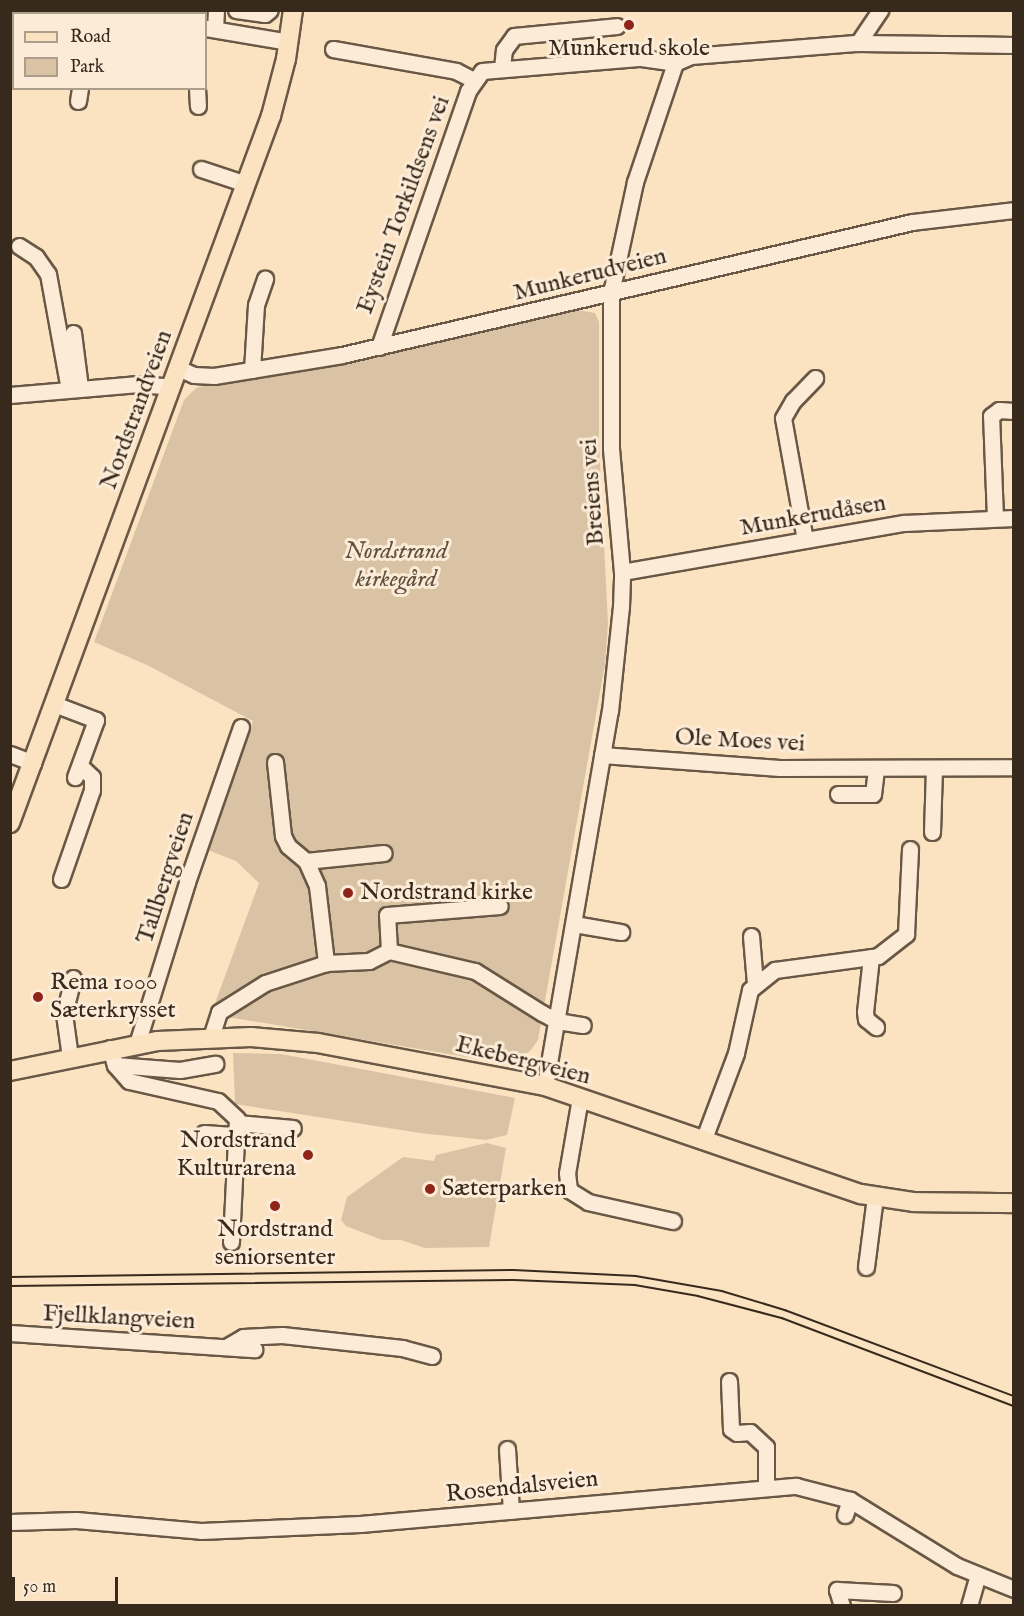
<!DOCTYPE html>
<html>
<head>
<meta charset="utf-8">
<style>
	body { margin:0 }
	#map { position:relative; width:1024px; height:1616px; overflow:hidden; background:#fbe2c1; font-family:"IM FELL English",serif }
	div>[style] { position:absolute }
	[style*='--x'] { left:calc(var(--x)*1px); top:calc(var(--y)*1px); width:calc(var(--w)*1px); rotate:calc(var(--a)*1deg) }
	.green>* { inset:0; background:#dac3a5 }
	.roads { filter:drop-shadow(2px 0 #685845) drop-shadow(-2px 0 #685845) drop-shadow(0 2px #685845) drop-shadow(0 -2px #685845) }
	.minor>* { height:15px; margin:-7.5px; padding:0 7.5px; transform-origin:7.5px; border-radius:7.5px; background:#fcecd7 }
	.major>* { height:18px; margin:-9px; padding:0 9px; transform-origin:9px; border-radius:9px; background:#fbe2c1 }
	.tram>* { height:1.5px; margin:-0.75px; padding:0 0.75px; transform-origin:0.75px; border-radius:0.75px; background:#372a1c }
	.dots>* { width:16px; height:16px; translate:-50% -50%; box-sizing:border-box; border:3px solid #fcecd7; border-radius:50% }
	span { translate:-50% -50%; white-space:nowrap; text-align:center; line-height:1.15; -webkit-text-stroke:6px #fcecd7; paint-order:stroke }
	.poi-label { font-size:24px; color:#372a1c }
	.left { translate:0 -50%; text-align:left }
	.right { translate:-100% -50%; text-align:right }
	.street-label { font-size:24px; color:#372a1c }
	.park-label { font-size:24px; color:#60503e; font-style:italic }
	.frame { position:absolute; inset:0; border:12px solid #372a1c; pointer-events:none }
	.legend { position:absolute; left:12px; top:12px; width:195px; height:78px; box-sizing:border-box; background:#fcecd7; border:2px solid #ad9e8c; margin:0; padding:8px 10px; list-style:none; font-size:18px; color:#372a1c }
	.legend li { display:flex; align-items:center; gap:12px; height:30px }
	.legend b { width:30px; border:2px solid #ad9e8c }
	.scale { position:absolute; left:12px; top:1577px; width:106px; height:27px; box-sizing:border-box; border:3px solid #372a1c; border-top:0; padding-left:8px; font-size:18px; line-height:21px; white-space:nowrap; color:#372a1c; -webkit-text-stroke:4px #fcecd7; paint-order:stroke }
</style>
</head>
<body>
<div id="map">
	<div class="green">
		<div style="clip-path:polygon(577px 310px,595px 313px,599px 322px,599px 441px,608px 624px,605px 664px,538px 1040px,530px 1051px,516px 1059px,484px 1060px,222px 1016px,214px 1006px,259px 883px,236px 861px,205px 849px,253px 721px,147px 665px,94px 642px,184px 400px,196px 388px,206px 385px,377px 356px)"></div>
		<div style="clip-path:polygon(233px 1053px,281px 1054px,515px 1098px,507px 1135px,486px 1140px,420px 1133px,235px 1104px)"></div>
		<div style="clip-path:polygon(487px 1143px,506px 1148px,489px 1247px,425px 1248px,401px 1240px,382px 1240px,346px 1226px,341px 1220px,347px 1197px,403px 1157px,434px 1161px,436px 1155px)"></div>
	</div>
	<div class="roads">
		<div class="minor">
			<div style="--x:32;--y:10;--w:31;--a:7"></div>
			<div style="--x:236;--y:10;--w:29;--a:8"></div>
			<div style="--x:265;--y:14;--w:6;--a:-39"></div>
			<div style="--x:164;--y:14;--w:4;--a:-90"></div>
			<div style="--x:206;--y:28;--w:84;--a:9.6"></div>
			<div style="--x:215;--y:29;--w:19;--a:-87"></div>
			<div style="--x:858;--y:43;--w:40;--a:-56"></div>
			<div style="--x:333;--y:49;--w:125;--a:10.1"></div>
			<div style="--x:456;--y:71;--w:20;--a:27"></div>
			<div style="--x:502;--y:68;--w:18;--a:-84"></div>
			<div style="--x:504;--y:50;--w:17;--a:-54"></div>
			<div style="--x:514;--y:36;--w:103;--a:-5.5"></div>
			<div style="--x:197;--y:88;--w:18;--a:87"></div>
			<div style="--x:78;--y:101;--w:13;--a:-81"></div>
			<div style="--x:201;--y:169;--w:47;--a:18.4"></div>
			<div style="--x:19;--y:246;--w:20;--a:33"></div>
			<div style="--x:36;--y:257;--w:21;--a:55"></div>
			<div style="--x:48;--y:274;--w:117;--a:79.7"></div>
			<div style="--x:73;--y:333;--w:55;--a:82.7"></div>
			<div style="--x:379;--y:347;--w:271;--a:-70.8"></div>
			<div style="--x:468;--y:91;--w:24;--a:-55"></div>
			<div style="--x:482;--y:71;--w:160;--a:-4.7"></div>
			<div style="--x:641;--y:58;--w:34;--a:8"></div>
			<div style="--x:675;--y:63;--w:17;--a:-24"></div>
			<div style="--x:691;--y:56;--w:168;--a:-4.5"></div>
			<div style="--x:858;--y:43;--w:156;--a:0.7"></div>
			<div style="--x:178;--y:368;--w:17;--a:24"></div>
			<div style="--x:194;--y:375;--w:20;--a:3"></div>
			<div style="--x:214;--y:376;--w:130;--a:-9.3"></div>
			<div style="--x:342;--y:355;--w:585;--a:-13.13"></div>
			<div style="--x:912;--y:222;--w:103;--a:-6.7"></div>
			<div style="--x:252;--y:370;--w:65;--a:-86.5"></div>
			<div style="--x:256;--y:305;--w:28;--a:-71"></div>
			<div style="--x:10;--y:395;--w:129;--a:-4.9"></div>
			<div style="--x:139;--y:384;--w:32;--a:5"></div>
			<div style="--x:995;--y:518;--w:102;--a:-92.2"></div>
			<div style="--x:991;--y:416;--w:10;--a:-37"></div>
			<div style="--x:999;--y:410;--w:15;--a:4"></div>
			<div style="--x:805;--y:540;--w:124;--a:-100.2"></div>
			<div style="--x:783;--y:418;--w:20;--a:-60"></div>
			<div style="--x:793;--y:401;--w:32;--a:-46"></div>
			<div style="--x:622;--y:572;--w:286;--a:-9.9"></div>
			<div style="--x:904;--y:523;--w:110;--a:-2.6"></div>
			<div style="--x:54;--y:704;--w:45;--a:20.9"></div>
			<div style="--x:96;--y:720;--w:61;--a:110.2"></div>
			<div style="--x:10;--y:754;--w:25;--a:21"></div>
			<div style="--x:602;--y:755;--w:178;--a:4.2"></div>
			<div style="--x:780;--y:768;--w:234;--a:-0.2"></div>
			<div style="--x:275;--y:762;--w:74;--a:83.8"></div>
			<div style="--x:283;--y:836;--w:11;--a:63"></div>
			<div style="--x:288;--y:846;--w:23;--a:40"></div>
			<div style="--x:306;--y:861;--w:27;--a:66"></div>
			<div style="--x:317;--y:886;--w:78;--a:83.3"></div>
			<div style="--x:838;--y:794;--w:35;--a:0"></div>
			<div style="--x:873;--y:794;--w:26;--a:-83"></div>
			<div style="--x:932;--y:832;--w:63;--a:-88.2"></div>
			<div style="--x:306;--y:861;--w:78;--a:-5.9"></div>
			<div style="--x:61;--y:879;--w:94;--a:-70.8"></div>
			<div style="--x:92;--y:790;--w:13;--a:-90"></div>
			<div style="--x:92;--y:777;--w:16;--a:-137"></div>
			<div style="--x:574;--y:924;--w:48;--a:9.7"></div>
			<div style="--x:751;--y:936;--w:48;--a:85.2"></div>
			<div style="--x:389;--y:951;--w:36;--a:-93"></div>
			<div style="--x:387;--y:915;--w:113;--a:-4.6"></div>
			<div style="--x:871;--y:957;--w:55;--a:96.2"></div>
			<div style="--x:865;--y:1012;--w:7;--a:82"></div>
			<div style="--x:866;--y:1019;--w:13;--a:39"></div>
			<div style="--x:211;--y:1037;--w:26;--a:-72"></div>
			<div style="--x:219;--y:1012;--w:54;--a:-32.2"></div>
			<div style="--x:265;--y:983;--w:64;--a:-18.2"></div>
			<div style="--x:326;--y:963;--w:43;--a:-2.7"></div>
			<div style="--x:369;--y:961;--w:22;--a:-27"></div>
			<div style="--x:389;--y:951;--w:88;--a:13.1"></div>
			<div style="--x:475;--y:971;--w:79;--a:32.1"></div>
			<div style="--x:542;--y:1013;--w:17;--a:28"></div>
			<div style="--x:557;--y:1021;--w:26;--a:9"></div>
			<div style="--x:137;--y:1044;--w:170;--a:-72.8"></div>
			<div style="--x:187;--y:882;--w:164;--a:-70.8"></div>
			<div style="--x:110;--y:1048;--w:18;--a:74"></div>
			<div style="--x:115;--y:1065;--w:21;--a:49"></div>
			<div style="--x:129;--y:1081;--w:91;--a:12.7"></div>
			<div style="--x:218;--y:1101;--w:26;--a:43"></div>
			<div style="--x:237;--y:1119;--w:123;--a:92.8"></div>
			<div style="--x:70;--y:1057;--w:43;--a:-97.9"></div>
			<div style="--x:64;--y:1014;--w:37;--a:-76"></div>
			<div style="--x:115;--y:1065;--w:65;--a:4.4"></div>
			<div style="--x:180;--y:1070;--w:36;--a:-10"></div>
			<div style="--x:545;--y:1086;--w:381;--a:-80.2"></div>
			<div style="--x:610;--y:711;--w:105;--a:-84"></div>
			<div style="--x:621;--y:607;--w:35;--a:-88"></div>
			<div style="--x:622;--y:572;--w:124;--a:-95.1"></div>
			<div style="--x:611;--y:448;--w:155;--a:-90"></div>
			<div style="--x:611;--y:293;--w:114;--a:-77.8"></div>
			<div style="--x:635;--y:182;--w:126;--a:-71.4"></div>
			<div style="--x:580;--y:1098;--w:76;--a:99.8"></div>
			<div style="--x:567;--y:1173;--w:17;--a:83"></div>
			<div style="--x:569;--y:1190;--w:22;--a:32"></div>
			<div style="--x:588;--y:1202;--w:87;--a:12.6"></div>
			<div style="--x:237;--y:1123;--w:56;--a:5.1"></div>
			<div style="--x:204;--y:1133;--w:32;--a:4"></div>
			<div style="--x:703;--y:1141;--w:94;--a:-69.4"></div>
			<div style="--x:736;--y:1053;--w:65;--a:-77.5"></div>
			<div style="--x:750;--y:990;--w:32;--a:-39"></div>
			<div style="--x:775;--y:970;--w:104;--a:-7.7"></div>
			<div style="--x:878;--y:956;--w:36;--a:-38"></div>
			<div style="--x:906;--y:934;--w:85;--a:-87.3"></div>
			<div style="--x:866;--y:1267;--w:71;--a:-82.7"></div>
			<div style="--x:10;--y:1333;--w:245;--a:3.8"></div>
			<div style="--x:226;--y:1347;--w:20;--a:-30"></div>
			<div style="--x:243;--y:1337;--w:39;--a:-3"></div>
			<div style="--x:282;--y:1335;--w:121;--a:6.2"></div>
			<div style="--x:402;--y:1348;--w:31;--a:15"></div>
			<div style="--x:729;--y:1381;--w:48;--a:87.6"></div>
			<div style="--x:731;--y:1429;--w:7;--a:34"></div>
			<div style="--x:737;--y:1433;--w:13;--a:-4"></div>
			<div style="--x:750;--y:1432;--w:22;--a:43"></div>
			<div style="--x:766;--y:1447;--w:39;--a:90"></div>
			<div style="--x:507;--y:1449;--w:62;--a:86.3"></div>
			<div style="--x:845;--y:1515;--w:16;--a:-72"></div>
			<div style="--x:10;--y:1522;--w:66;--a:-1.7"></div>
			<div style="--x:76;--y:1520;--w:125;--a:5"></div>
			<div style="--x:201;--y:1531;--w:159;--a:-2.5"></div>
			<div style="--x:360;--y:1524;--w:438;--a:-5"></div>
			<div style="--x:796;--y:1486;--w:56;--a:14.5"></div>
			<div style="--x:850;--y:1500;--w:126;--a:31.7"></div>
			<div style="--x:957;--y:1566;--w:61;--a:22"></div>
			<div style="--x:842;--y:1606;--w:17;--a:-107"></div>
			<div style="--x:837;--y:1590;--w:56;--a:3.1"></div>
			<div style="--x:969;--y:1606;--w:32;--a:-74"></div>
		</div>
		<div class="major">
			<div style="--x:10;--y:823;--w:754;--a:-69.74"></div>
			<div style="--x:271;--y:116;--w:59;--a:-75.3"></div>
			<div style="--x:286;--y:59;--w:49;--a:-81.9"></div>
			<div style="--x:10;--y:1071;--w:151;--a:-11.5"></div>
			<div style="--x:158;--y:1041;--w:93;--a:-2.5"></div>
			<div style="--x:251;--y:1037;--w:67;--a:5.1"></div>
			<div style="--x:318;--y:1043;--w:231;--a:10.7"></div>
			<div style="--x:545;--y:1086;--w:334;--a:18.9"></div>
			<div style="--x:861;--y:1194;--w:54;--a:8.6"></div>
			<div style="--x:914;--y:1202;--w:100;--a:0.6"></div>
		</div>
	</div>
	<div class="tram">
		<div style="--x:10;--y:1277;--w:504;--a:-0.8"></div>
		<div style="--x:514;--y:1270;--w:122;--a:2.8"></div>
		<div style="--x:636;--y:1276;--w:87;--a:9.9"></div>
		<div style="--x:722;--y:1291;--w:66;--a:16.8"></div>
		<div style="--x:785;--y:1310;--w:245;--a:20.6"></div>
		<div style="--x:10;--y:1286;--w:504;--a:-0.68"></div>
		<div style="--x:514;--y:1280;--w:121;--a:2.4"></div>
		<div style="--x:635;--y:1285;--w:64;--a:9.9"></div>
		<div style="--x:698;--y:1296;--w:87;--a:14.7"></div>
		<div style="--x:782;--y:1318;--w:248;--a:20.8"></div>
	</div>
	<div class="dots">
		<div style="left:629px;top:25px;background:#8f2418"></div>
		<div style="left:348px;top:893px;background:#8f2418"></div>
		<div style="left:38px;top:997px;background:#8f2418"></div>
		<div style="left:308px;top:1155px;background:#8f2418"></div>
		<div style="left:430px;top:1189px;background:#8f2418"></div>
		<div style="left:275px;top:1206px;background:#8f2418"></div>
	</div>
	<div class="poi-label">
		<span style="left:629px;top:49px">Munkerud skole</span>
		<span class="left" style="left:360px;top:893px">Nordstrand kirke</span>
		<span class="left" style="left:50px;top:997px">Rema 1000<br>Sæterkrysset</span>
		<span class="right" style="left:296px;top:1155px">Nordstrand<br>Kulturarena</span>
		<span class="left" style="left:442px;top:1189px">Sæterparken</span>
		<span style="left:275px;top:1244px">Nordstrand<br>seniorsenter</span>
	</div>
	<div class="street-label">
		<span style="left:404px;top:205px;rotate:-70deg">Eystein Torkildsens vei</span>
		<span style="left:590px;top:275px;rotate:-14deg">Munkerudveien</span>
		<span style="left:137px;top:410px;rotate:-70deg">Nordstrandveien</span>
		<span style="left:593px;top:492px;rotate:-94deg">Breiens vei</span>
		<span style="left:813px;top:516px;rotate:-10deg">Munkerudåsen</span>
		<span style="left:740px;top:741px;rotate:3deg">Ole Moes vei</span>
		<span style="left:166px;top:878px;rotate:-72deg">Tallbergveien</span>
		<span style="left:523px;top:1061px;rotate:14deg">Ekebergveien</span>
		<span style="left:119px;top:1318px;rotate:3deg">Fjellklangveien</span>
		<span style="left:522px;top:1487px;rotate:-6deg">Rosendalsveien</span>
	</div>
	<div class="park-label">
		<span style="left:396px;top:566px">Nordstrand<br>kirkegård</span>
	</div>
	<div class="frame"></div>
	<ul class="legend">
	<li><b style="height:8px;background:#fbe2c1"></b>Road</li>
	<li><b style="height:16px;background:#dac3a5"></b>Park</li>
	</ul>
	<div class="scale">50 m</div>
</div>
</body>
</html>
